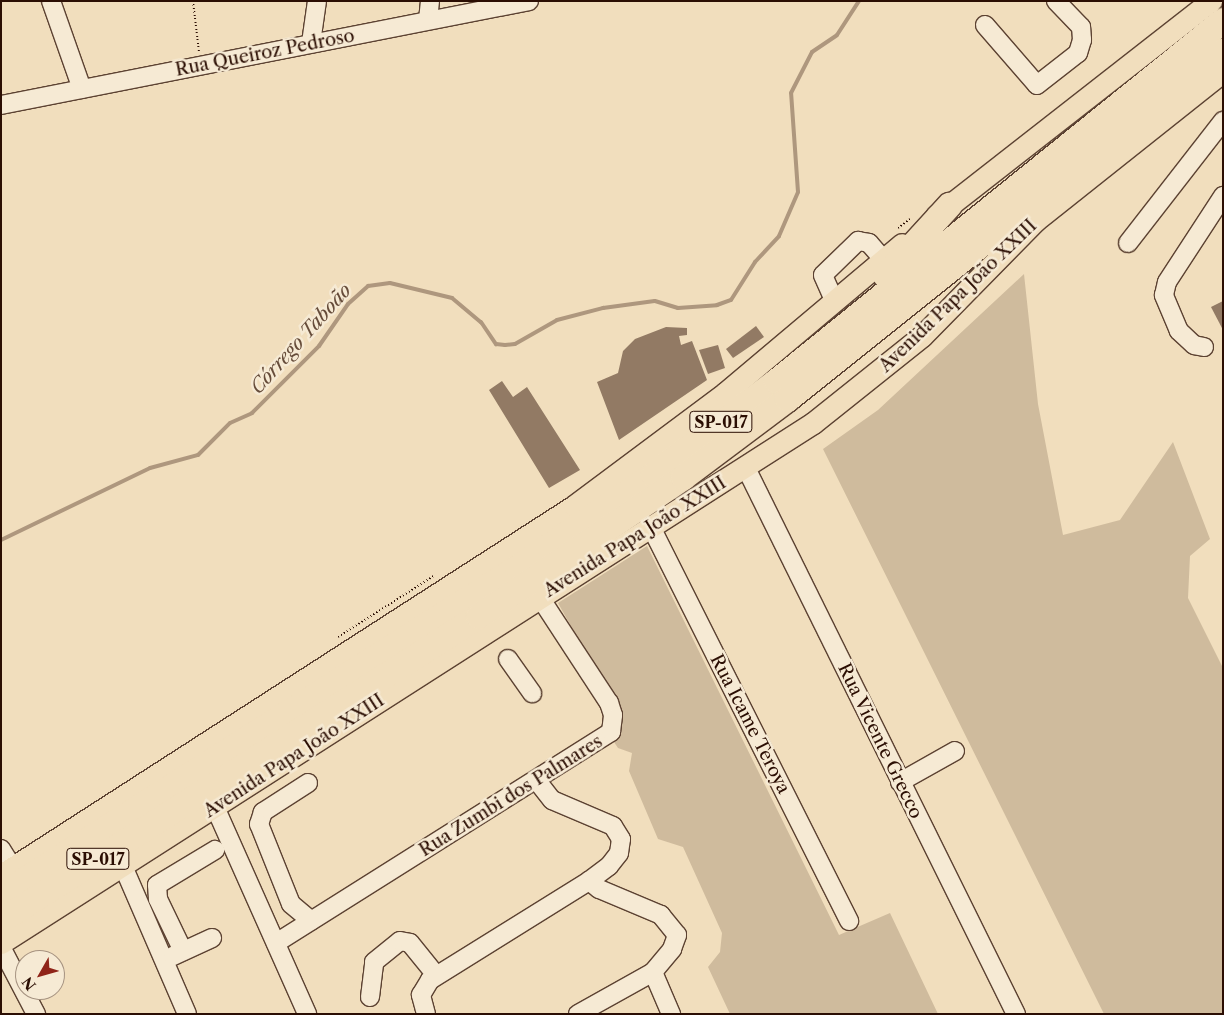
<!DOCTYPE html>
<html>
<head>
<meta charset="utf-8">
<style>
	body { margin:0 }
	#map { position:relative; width:1224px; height:1015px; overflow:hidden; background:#f1debd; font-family:"Libre Caslon Text",serif }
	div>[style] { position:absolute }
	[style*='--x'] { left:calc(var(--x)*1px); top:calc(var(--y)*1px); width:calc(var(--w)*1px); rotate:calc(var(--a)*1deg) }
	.green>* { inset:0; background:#cfbb9d }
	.stream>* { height:4px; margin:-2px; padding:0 2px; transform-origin:2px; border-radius:2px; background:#ae977e }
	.building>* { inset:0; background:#927a64 }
	.path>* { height:2px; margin-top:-1px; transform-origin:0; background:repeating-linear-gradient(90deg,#2b0e03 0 1px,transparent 0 3.5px) }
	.roads { filter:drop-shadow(1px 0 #5c4232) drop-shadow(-1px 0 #5c4232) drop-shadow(0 1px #5c4232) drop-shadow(0 -1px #5c4232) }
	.minor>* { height:18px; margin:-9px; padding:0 9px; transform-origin:9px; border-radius:9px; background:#f6ead4 }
	.major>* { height:21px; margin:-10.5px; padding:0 10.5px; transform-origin:10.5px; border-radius:10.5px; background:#f1debd }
	.highway>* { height:25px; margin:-12.5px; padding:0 12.5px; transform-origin:12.5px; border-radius:12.5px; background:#f1debd }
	span { translate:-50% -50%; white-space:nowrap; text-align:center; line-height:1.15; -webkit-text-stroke:5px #f6ead4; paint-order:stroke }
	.shield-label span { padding:1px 4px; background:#f6ead4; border:1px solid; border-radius:4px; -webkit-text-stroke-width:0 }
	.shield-label { font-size:16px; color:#2b0e03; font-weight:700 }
	.street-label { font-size:18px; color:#2b0e03 }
	.water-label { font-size:19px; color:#664c3a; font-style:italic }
	.frame { position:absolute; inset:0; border:2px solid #2b0e03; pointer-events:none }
	.north { position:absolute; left:15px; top:950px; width:50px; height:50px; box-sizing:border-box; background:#f6ead4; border:1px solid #a59280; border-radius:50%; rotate:232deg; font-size:14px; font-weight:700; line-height:20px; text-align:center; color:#2b0e03 }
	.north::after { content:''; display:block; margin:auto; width:18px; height:22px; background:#8f2418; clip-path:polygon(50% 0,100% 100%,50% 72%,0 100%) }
</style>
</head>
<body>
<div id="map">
	<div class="green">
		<div style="clip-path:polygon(1024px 274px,1038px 404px,1063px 535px,1120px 520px,1173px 442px,1210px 539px,1190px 556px,1188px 598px,1223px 668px,1223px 1014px,1104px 1014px,823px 449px,878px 410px)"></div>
		<div style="clip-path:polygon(647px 546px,839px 935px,890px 913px,938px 1014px,730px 1014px,708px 967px,720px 952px,722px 933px,683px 847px,658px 839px,629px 771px,632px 753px,618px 748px,614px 742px,623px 719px,558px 603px)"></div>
	</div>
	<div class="stream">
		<div style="--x:1;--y:540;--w:165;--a:-25.8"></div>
		<div style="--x:150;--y:468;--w:50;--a:-15.2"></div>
		<div style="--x:198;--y:455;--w:45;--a:-45"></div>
		<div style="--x:230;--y:423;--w:24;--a:-24"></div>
		<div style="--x:252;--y:413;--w:95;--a:-45"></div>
		<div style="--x:319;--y:346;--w:51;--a:-55.4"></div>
		<div style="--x:348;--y:304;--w:27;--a:-42"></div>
		<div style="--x:368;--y:286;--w:22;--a:-8"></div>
		<div style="--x:390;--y:283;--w:64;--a:13.6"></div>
		<div style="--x:452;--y:298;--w:38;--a:40"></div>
		<div style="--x:481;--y:322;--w:27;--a:56"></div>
		<div style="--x:496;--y:344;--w:9;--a:6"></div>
		<div style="--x:505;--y:345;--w:10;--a:-6"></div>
		<div style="--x:515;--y:344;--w:48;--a:-29.7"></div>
		<div style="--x:557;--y:320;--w:48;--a:-14.6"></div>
		<div style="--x:603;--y:308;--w:52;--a:-7.7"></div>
		<div style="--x:655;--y:301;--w:24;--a:17"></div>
		<div style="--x:678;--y:308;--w:39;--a:-4"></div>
		<div style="--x:717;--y:305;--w:15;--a:-20"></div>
		<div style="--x:731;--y:300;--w:45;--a:-57.7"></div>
		<div style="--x:755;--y:262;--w:35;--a:-47"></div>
		<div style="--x:779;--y:236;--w:48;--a:-66.6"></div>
		<div style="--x:798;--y:192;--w:99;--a:-94"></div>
		<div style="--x:791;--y:93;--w:46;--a:-62.9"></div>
		<div style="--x:812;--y:52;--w:30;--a:-34"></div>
		<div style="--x:837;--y:35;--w:40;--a:-57.1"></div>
	</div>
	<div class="building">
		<div style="clip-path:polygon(1223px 301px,1223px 330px,1211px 307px)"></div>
		<div style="clip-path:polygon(756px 326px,764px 337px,733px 358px,726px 349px)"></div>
		<div style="clip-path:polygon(666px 327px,687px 328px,687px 335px,679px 336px,681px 345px,692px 341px,707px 380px,619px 440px,597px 382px,618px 373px,623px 351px,635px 339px)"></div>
		<div style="clip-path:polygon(718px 345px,725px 368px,708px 374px,699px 350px)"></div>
		<div style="clip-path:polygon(502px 381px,513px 397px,527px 387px,580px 470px,549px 488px,489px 390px)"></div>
	</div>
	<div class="path">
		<div style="--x:193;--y:1;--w:51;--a:83.3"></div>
		<div style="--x:898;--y:228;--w:15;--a:-37"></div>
		<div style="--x:338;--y:637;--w:115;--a:-32.6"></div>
	</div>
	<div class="roads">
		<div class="minor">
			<div style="--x:51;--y:1;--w:93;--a:70.6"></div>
			<div style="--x:428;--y:20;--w:19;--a:-84"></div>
			<div style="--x:985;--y:25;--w:79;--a:49.1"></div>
			<div style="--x:1037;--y:85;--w:52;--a:-38"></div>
			<div style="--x:1078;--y:53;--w:14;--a:-73"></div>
			<div style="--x:1082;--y:40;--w:13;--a:-94"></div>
			<div style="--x:1081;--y:27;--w:36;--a:-134"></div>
			<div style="--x:311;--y:43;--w:42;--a:-81.9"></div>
			<div style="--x:1;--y:105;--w:538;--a:-11.14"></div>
			<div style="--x:1128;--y:243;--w:155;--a:-52.1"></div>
			<div style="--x:834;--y:300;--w:27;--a:-114"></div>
			<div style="--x:823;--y:275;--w:49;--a:-44.2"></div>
			<div style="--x:858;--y:241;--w:11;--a:10"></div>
			<div style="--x:869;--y:243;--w:21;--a:49"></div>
			<div style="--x:1204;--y:347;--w:10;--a:-169"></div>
			<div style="--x:1194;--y:345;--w:21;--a:-137"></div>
			<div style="--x:1179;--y:331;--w:39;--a:-113"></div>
			<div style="--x:1164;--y:295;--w:13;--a:-77"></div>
			<div style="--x:1167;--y:282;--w:103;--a:-56.9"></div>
			<div style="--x:746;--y:468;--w:609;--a:63.69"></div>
			<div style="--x:651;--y:527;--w:441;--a:63.3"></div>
			<div style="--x:508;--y:659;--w:42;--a:54.8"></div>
			<div style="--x:900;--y:782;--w:63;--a:-29.4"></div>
			<div style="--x:308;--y:783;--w:54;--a:147.2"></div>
			<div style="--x:263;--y:812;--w:13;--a:108"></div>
			<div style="--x:259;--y:824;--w:86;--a:68.2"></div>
			<div style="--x:291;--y:904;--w:26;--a:40"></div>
			<div style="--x:215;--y:807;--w:227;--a:66"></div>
			<div style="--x:1;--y:849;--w:22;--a:58"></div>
			<div style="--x:123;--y:866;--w:161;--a:66.6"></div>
			<div style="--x:276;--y:943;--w:396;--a:-32.2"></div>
			<div style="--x:611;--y:732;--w:17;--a:-83"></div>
			<div style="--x:613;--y:715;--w:13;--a:-108"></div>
			<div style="--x:609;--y:703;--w:128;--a:-123.2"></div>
			<div style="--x:1;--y:947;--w:76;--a:62.4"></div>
			<div style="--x:183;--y:951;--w:58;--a:-115.7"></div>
			<div style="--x:158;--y:899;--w:14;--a:-94"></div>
			<div style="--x:157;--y:885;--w:68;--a:-31.1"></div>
			<div style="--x:173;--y:956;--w:43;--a:-24.8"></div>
			<div style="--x:653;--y:972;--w:46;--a:66.8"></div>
			<div style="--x:370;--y:997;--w:35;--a:-83"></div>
			<div style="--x:374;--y:962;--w:33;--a:-39"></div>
			<div style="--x:400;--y:941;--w:10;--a:11"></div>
			<div style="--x:410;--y:943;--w:41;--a:50.9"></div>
			<div style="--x:426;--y:1014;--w:20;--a:-105"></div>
			<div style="--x:421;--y:995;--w:17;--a:-59"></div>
			<div style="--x:430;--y:980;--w:187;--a:-31.9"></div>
			<div style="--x:589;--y:881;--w:25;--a:-37"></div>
			<div style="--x:609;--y:866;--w:16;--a:-52"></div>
			<div style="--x:619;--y:853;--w:14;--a:-82"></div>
			<div style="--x:621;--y:839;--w:15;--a:-122"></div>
			<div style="--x:613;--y:826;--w:66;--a:-156.9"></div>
			<div style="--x:552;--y:800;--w:24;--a:-128"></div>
			<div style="--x:578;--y:1014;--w:86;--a:-29.2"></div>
			<div style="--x:653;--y:972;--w:30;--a:-50"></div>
			<div style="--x:672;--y:949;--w:15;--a:-70"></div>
			<div style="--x:677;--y:935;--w:26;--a:-129"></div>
			<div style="--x:661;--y:915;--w:67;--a:-157.2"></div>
			<div style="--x:599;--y:889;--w:13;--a:-141"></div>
		</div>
		<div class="major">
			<div style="--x:937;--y:215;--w:348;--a:-38"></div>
			<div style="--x:1;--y:875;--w:682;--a:-32.78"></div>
			<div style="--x:574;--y:506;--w:189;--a:-36.8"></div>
			<div style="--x:725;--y:393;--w:231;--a:-40.1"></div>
			<div style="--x:1;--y:943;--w:964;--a:-32.64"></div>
			<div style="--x:813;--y:423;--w:139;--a:-38.6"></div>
			<div style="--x:922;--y:336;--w:163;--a:-45.5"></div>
			<div style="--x:1036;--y:220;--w:239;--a:-38.5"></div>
		</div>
		<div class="highway">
			<div style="--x:885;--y:275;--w:95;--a:-47.6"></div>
			<div style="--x:1;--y:894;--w:611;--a:-32.36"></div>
			<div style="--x:517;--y:567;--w:165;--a:-34.4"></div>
			<div style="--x:653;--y:474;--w:154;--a:-37.1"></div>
			<div style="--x:776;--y:381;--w:575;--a:-38.92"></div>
			<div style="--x:1;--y:920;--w:566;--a:-32.51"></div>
			<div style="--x:478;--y:616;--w:248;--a:-34.1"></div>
			<div style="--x:683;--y:477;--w:130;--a:-36.9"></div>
			<div style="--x:787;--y:399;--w:558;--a:-38.68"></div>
		</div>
	</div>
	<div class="shield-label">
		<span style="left:721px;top:422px">SP-017</span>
		<span style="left:98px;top:859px">SP-017</span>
	</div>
	<div class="street-label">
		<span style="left:265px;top:53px;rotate:-11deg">Rua Queiroz Pedroso</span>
		<span style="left:958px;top:296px;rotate:-44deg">Avenida Papa João XXIII</span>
		<span style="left:635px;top:537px;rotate:-32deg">Avenida Papa João XXIII</span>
		<span style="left:750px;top:724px;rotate:63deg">Rua Icame Teroya</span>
		<span style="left:880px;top:741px;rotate:64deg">Rua Vicente Grecco</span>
		<span style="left:294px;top:756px;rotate:-33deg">Avenida Papa João XXIII</span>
		<span style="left:511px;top:796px;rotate:-32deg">Rua Zumbi dos Palmares</span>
	</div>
	<div class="water-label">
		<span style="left:301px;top:339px;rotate:-48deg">Córrego Taboão</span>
	</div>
	<div class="frame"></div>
	<div class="north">N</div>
</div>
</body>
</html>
